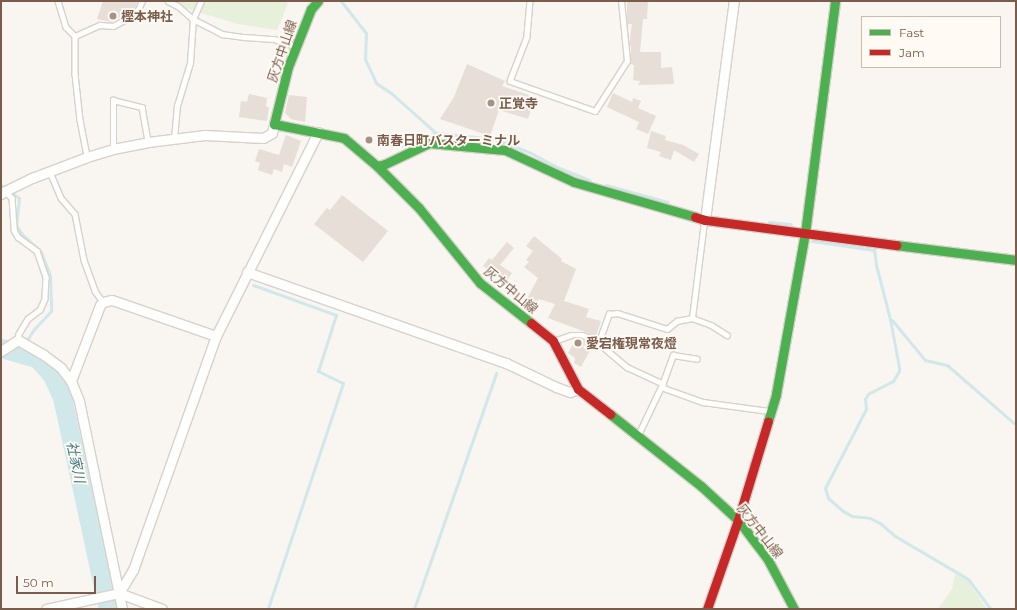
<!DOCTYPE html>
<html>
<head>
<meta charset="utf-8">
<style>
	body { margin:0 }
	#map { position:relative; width:1017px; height:610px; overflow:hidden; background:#f9f5f0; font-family:Montserrat,"Noto Sans JP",sans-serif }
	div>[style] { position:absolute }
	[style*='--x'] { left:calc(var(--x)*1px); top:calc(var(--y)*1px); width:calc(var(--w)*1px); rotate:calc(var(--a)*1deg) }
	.green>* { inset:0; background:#e7f0db }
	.stream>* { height:3px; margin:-1.5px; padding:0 1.5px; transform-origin:1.5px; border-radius:1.5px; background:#d0e8ea }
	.river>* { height:19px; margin:-9.5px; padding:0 9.5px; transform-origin:9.5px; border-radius:9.5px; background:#d0e8ea }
	.building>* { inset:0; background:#e6ded7 }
	.roads { filter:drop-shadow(1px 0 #d7d1cb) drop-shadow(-1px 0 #d7d1cb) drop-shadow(0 1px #d7d1cb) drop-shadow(0 -1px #d7d1cb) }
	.lane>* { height:4.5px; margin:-2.25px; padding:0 2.25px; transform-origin:2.25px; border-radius:2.25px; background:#fefefd }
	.street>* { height:9px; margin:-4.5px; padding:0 4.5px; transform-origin:4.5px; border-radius:4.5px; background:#fefefd }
	.fast>* { height:9px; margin:-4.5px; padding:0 4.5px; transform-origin:4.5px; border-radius:4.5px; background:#4caf50 }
	.jam>* { height:9px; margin:-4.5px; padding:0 4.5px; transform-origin:4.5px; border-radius:4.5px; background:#c62828 }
	.dots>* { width:11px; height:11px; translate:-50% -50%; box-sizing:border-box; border:2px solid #fffaf3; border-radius:50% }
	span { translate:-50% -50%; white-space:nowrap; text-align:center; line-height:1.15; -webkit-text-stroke:3.5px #fffaf3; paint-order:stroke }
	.poi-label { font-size:13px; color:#7a5c4d; font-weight:700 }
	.left { translate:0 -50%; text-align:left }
	.street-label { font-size:13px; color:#7a5c4d }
	.water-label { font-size:14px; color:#437c86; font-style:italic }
	.frame { position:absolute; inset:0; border:2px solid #7a5c4d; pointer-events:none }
	.legend { position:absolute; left:861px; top:16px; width:140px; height:52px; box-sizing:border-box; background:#fffaf3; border:1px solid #cabbb1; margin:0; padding:5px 7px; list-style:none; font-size:12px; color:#7a5c4d }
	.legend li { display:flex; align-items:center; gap:8px; height:20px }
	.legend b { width:20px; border:1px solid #cabbb1 }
	.scale { position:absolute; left:16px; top:576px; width:80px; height:18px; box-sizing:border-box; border:2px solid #7a5c4d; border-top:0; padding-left:5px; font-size:12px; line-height:14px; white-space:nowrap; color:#7a5c4d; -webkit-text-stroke:3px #fffaf3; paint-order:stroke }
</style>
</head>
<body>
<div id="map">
	<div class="green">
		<div style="clip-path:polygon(177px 1px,289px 1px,277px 30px,238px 24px,178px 6px)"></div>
		<div style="clip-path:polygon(955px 574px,966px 579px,987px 609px,938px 609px,952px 589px)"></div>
	</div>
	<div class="stream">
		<div style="--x:341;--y:1;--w:41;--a:52"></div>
		<div style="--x:366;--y:33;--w:26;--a:92"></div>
		<div style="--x:365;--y:59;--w:26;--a:65"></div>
		<div style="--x:376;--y:83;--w:18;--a:34"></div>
		<div style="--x:391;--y:93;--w:60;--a:41.6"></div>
		<div style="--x:402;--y:146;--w:36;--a:-21"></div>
		<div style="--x:436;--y:133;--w:59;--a:5.8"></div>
		<div style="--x:495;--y:139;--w:36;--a:21"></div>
		<div style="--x:529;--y:152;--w:32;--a:28"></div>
		<div style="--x:557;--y:167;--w:35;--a:22"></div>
		<div style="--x:1;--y:185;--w:22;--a:36"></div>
		<div style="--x:19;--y:198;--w:27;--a:96"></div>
		<div style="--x:16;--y:225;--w:11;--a:56"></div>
		<div style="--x:22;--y:234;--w:26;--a:43"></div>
		<div style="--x:41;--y:252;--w:25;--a:69"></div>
		<div style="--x:50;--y:275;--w:36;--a:88"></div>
		<div style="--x:51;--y:311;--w:25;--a:133"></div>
		<div style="--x:34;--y:329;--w:28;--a:122"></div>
		<div style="--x:606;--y:185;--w:64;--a:15.3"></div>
		<div style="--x:769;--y:222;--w:22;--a:5"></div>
		<div style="--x:812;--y:241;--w:63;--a:8.3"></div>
		<div style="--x:874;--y:250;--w:15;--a:82"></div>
		<div style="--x:876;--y:265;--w:56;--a:75.5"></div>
		<div style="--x:890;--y:319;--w:49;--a:79.4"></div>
		<div style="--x:899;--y:367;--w:4;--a:90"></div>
		<div style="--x:899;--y:371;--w:12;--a:121"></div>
		<div style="--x:893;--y:381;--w:28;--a:153"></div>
		<div style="--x:868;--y:394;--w:6;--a:121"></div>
		<div style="--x:865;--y:399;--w:10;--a:84"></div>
		<div style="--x:866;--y:409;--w:89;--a:117.4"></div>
		<div style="--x:825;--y:488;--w:10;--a:73"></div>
		<div style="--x:828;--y:498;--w:20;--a:41"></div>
		<div style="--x:843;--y:511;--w:10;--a:29"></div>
		<div style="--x:852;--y:516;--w:18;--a:6"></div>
		<div style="--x:870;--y:518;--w:11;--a:27"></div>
		<div style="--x:880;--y:523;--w:20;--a:41"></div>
		<div style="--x:895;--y:536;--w:85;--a:30.5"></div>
		<div style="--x:968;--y:579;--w:38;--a:53"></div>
		<div style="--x:253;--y:285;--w:88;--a:19.9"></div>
		<div style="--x:336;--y:315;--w:59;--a:107.8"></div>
		<div style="--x:318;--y:371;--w:28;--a:26"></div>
		<div style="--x:343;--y:383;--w:238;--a:108.4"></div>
		<div style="--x:892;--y:320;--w:52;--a:50.5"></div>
		<div style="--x:925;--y:360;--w:23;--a:13"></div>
		<div style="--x:947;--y:365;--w:91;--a:41"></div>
		<div style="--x:414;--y:609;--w:250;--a:-70.8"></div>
	</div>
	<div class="river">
		<div style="--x:1;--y:348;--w:37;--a:16"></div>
		<div style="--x:37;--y:358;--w:23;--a:49"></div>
		<div style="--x:52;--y:375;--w:24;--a:66"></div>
		<div style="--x:62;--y:397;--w:217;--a:77.8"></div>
	</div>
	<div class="building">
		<div style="clip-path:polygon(103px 1px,138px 1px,135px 8px,112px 22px,97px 19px)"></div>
		<div style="clip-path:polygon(627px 1px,648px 2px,647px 19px,643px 19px,640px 52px,661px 52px,661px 68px,672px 67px,674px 84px,638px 85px,640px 81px,633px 80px,634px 65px,631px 64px,631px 46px,629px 46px,632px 24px,627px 24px)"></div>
		<div style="clip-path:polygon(467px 64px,505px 81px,502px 86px,535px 97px,528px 119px,499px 110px,490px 136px,440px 119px,454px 97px)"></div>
		<div style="clip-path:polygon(613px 93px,632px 102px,633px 98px,641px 101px,638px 108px,656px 116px,648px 134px,636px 129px,639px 122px,607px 107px)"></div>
		<div style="clip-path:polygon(249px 94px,267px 98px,266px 107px,269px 107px,267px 121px,239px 117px,241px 101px,247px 102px)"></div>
		<div style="clip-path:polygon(289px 95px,307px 97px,305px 122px,291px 119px,285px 113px)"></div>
		<div style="clip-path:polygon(651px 131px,666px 136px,665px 140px,683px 145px,699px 154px,694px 162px,674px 150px,671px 160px,659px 156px,661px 152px,647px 148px)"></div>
		<div style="clip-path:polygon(286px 135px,301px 141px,292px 167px,284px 164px,282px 172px,274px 169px,272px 175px,258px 170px,260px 163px,255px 161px,259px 149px,279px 155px)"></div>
		<div style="clip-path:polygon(342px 195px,388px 231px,363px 262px,314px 224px,327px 208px,330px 210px)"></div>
		<div style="clip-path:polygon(534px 236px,562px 259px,561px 261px,576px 269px,564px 301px,589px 309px,586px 317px,601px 321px,596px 336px,548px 318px,555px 304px,539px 299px,529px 312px,520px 305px,525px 298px,527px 299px,538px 278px,524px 267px,529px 262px,526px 260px,533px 251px,526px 246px)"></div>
		<div style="clip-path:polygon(507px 242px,514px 248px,500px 265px,512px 273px,506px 282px,483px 266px,489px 258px,492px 260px)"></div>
		<div style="clip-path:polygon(576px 339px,594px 343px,581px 367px,574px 363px,575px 358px,568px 353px)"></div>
	</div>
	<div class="roads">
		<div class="lane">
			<div style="--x:58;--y:1;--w:27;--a:73"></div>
			<div style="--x:66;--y:27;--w:13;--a:45"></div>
			<div style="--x:75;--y:36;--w:38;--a:90"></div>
			<div style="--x:75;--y:74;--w:46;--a:83.8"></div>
			<div style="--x:80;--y:120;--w:38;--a:79"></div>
			<div style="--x:168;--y:1;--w:11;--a:27"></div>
			<div style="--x:178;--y:6;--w:20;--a:41"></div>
			<div style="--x:193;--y:19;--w:33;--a:27"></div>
			<div style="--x:222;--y:34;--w:22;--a:8"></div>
			<div style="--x:244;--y:37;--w:30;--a:4"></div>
			<div style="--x:274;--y:39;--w:21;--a:19"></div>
			<div style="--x:530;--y:1;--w:36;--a:95"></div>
			<div style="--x:527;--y:37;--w:47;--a:111.1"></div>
			<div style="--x:510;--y:81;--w:90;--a:19.4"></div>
			<div style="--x:595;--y:111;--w:59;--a:-57.4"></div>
			<div style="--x:627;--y:61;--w:60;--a:-95.7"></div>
			<div style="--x:75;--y:36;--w:27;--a:-24"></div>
			<div style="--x:100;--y:25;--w:13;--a:4"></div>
			<div style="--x:113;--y:26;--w:15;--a:-28"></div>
			<div style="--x:126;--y:19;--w:15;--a:-37"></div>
			<div style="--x:138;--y:10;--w:10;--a:-66"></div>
			<div style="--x:174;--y:139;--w:33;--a:-85"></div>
			<div style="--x:177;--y:106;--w:45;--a:-73.2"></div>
			<div style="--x:190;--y:63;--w:44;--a:-86.1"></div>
			<div style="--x:193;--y:19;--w:20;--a:-66"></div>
			<div style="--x:113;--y:149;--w:49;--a:-90"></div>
			<div style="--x:113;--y:100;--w:30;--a:14"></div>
			<div style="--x:142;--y:107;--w:36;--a:80"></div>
			<div style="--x:50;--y:172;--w:28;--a:67"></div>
			<div style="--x:61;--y:198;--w:21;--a:49"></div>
			<div style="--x:75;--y:214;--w:47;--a:78.9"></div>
			<div style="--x:84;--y:260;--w:33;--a:70"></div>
			<div style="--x:95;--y:291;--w:14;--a:54"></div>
			<div style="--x:5;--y:191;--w:10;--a:45"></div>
			<div style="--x:12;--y:198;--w:32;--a:86"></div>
			<div style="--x:14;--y:230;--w:8;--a:60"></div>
			<div style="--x:18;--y:237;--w:24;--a:36"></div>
			<div style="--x:37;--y:251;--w:28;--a:71"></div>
			<div style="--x:46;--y:277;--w:22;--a:93"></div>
			<div style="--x:45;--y:299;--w:12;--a:114"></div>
			<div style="--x:40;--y:310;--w:15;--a:143"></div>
			<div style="--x:28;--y:319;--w:17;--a:121"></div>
			<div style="--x:19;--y:334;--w:6;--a:99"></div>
			<div style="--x:692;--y:318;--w:20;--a:20"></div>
			<div style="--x:711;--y:325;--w:19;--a:32"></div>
			<div style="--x:554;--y:341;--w:18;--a:-19"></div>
			<div style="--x:571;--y:335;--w:11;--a:0"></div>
			<div style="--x:582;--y:335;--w:18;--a:19"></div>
			<div style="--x:599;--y:341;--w:29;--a:-70"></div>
			<div style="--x:609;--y:314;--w:8;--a:-7"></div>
			<div style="--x:617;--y:313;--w:52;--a:17.7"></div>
			<div style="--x:667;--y:329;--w:13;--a:-39"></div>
			<div style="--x:677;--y:321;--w:15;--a:-11"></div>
			<div style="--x:692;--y:318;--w:98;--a:-82.9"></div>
			<div style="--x:599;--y:341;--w:6;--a:59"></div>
			<div style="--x:602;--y:346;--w:33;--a:40"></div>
			<div style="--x:627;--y:367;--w:40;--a:25"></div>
			<div style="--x:662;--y:385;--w:32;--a:-70"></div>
			<div style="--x:673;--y:355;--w:24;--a:9"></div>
			<div style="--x:638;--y:435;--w:53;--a:-64.4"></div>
			<div style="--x:661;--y:387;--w:45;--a:19.7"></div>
			<div style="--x:703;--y:402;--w:68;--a:7.7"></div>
		</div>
		<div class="street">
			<div style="--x:1;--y:194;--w:5;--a:-37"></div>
			<div style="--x:5;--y:191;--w:30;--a:-26"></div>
			<div style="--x:32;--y:178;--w:59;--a:-20.9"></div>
			<div style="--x:87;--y:157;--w:27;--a:-17"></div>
			<div style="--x:113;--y:149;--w:36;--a:-11"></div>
			<div style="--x:148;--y:142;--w:57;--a:-7"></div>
			<div style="--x:205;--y:135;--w:58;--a:3"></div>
			<div style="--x:263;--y:138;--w:10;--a:-29"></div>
			<div style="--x:272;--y:133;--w:9;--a:-77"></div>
			<div style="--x:705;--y:220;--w:221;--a:-82.5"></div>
			<div style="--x:247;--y:272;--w:275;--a:19.4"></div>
			<div style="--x:506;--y:363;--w:55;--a:25.6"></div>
			<div style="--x:556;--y:387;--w:15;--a:20"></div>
			<div style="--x:570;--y:392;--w:9;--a:-21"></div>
			<div style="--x:1;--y:351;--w:20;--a:-33"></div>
			<div style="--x:18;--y:340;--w:30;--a:30"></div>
			<div style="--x:44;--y:355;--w:21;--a:37"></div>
			<div style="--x:61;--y:368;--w:16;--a:52"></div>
			<div style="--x:71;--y:381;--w:22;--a:68"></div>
			<div style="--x:79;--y:401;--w:212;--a:78.3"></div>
			<div style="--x:71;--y:381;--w:81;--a:-69.1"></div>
			<div style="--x:100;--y:305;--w:4;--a:-45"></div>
			<div style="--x:103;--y:302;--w:9;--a:-13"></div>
			<div style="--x:112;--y:300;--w:110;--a:19.1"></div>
			<div style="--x:119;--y:593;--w:27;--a:-59"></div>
			<div style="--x:133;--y:570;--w:248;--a:-70.5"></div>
			<div style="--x:216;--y:336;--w:228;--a:-63.4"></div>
			<div style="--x:46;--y:609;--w:75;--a:-12.4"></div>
			<div style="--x:119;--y:593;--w:46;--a:20.4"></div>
		</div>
		<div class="fast">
			<div style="--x:318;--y:1;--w:11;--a:131"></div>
			<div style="--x:311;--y:9;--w:62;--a:111.6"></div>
			<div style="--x:288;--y:67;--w:59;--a:103.8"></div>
			<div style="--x:274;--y:124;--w:71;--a:11.3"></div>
			<div style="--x:344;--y:138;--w:43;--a:40.3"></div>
			<div style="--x:377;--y:166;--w:59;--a:45"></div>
			<div style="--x:419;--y:208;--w:97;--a:50.9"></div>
			<div style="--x:480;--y:283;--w:65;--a:38.1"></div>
			<div style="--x:377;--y:166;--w:8;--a:-14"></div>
			<div style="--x:385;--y:164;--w:49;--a:-25.5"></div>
			<div style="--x:429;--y:143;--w:76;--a:5.3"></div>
			<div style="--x:505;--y:150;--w:76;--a:24.9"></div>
			<div style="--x:574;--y:182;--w:126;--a:16.1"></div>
			<div style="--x:896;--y:245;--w:121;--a:7.1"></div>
			<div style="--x:610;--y:414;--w:116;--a:38.4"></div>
			<div style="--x:701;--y:486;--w:50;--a:42.6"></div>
			<div style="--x:738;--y:520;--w:48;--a:52.7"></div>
			<div style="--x:767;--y:558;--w:58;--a:62.1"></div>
			<div style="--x:768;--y:421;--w:28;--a:-73"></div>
			<div style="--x:776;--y:394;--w:164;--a:-79.8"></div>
			<div style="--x:805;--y:233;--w:234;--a:-82.6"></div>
		</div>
		<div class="jam">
			<div style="--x:695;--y:217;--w:10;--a:17"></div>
			<div style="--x:705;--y:220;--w:193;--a:7.5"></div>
			<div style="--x:531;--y:323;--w:28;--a:39"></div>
			<div style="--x:553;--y:341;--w:54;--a:62.5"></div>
			<div style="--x:578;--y:389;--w:41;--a:38"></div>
			<div style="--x:707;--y:609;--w:94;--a:-70.8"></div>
			<div style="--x:738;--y:520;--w:103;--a:-73.1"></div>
		</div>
	</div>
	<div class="dots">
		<div style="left:113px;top:16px;background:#a69286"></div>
		<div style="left:491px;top:103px;background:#a69286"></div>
		<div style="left:369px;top:140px;background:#a69286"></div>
		<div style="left:578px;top:343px;background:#a69286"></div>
	</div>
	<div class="poi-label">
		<span class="left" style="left:121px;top:16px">樫本神社</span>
		<span class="left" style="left:499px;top:103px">正覚寺</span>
		<span class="left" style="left:377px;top:140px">南春日町バスターミナル</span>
		<span class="left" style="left:586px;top:343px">愛宕権現常夜燈</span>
	</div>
	<div class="street-label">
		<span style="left:282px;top:51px;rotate:-71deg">灰方中山線</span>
		<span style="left:511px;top:290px;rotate:40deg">灰方中山線</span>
		<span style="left:760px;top:531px;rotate:52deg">灰方中山線</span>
	</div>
	<div class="water-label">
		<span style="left:76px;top:462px;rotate:78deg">社家川</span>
	</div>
	<div class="frame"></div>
	<ul class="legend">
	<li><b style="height:5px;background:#4caf50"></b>Fast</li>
	<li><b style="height:5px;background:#c62828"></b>Jam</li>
	</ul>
	<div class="scale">50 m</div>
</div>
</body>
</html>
